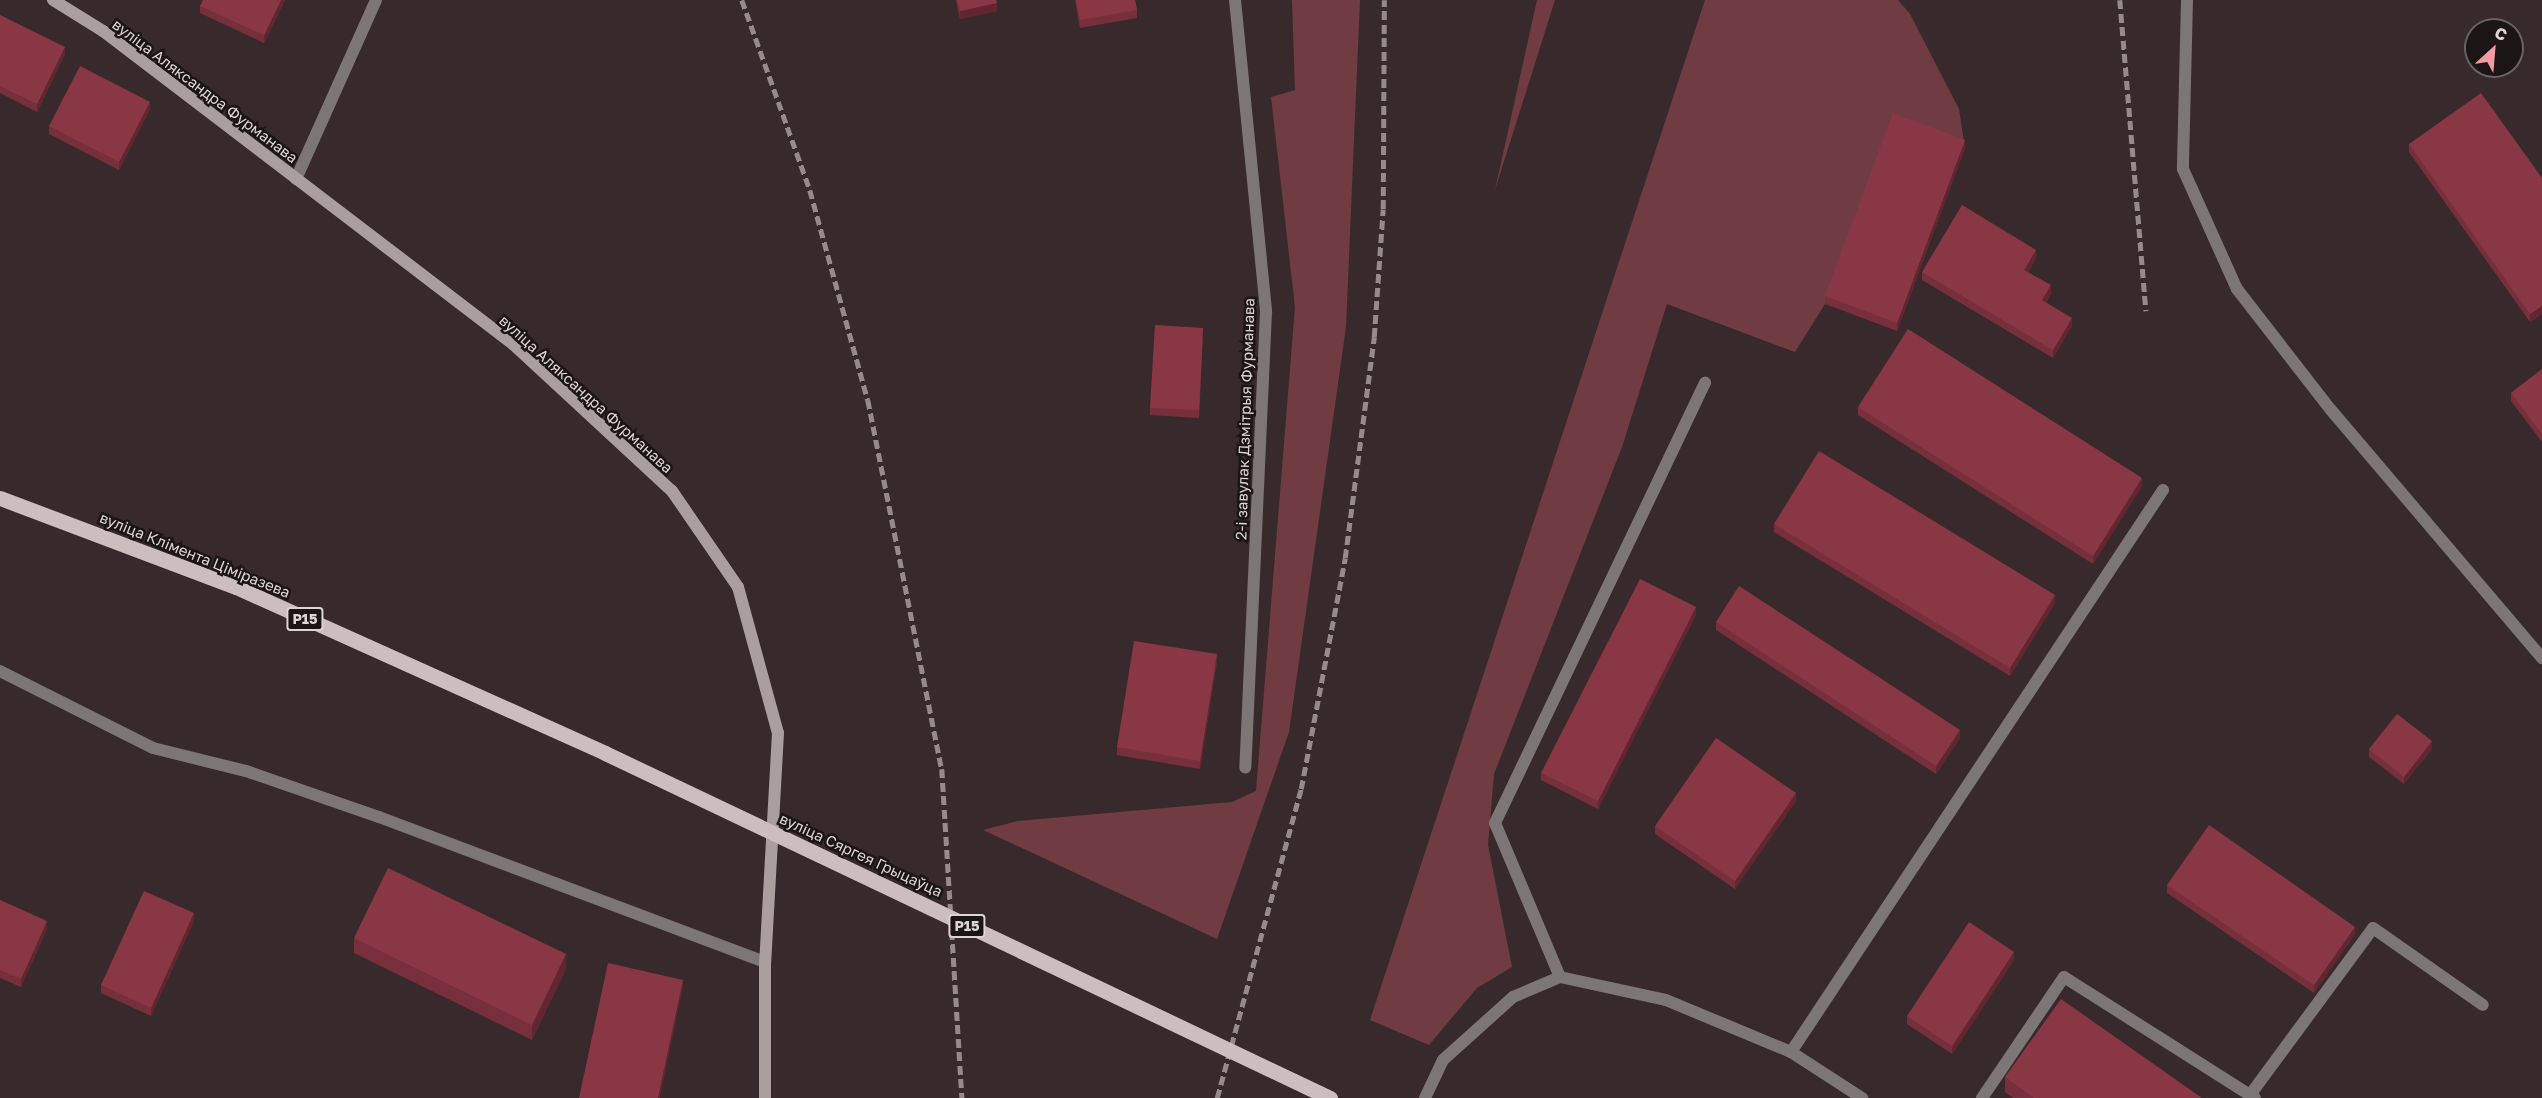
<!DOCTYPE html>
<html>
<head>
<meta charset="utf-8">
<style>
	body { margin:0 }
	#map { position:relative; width:2542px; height:1098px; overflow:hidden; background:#382a2c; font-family:"Golos Text",sans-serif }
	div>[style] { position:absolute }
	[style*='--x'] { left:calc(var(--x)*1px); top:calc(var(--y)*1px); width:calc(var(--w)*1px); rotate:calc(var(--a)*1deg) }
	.green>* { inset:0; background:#703c42 }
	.lane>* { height:12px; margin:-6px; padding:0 6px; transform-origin:6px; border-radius:6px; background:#7d7676 }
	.street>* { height:12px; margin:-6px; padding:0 6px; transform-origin:6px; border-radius:6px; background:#7d7676 }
	.secondary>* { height:12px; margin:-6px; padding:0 6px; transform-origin:6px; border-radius:6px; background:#aa9e9f }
	.primary>* { height:15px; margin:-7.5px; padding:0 7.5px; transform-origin:7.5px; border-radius:7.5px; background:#ccbdbe }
	.rail>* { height:4.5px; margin-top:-2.25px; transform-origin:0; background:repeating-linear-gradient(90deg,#968b8c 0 9px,transparent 0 13.5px) }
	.primary-bridge>* { height:15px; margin:-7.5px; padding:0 7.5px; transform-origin:7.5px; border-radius:7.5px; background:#ccbdbe }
	.wall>* { inset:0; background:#772f3b }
	.shaded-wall>* { inset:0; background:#612630 }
	.building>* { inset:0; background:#8a3745 }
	span { translate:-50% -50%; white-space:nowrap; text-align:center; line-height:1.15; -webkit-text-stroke:5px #1b1515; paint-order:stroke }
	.shield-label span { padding:2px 4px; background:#1b1515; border:2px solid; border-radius:4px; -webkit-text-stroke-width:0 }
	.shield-label { font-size:14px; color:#ddd4d5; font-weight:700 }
	.street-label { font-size:15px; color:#ddd4d5 }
	.north { position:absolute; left:2464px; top:18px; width:60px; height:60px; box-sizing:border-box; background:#1b1515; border:2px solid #696162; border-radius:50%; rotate:26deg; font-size:16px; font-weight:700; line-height:24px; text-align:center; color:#ddd4d5 }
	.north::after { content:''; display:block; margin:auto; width:21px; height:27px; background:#f49aa4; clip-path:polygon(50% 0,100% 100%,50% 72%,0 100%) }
</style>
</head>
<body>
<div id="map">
	<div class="green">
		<div style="clip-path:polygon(1292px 0,1360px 0,1346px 327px,1289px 732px,1217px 939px,983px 830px,1018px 821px,1232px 802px,1256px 791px,1295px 307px,1271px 97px,1295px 90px)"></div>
		<div style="clip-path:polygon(1537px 0,1555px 0,1495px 190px)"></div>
		<div style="clip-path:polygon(1705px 0,1898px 0,1910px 14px,1959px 109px,1965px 148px,1825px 304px,1795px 352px,1667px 304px,1622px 447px,1494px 774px,1488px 845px,1512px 967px,1477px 988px,1429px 1045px,1370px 1020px)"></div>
	</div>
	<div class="lane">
		<div style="--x:2187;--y:0;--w:169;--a:91.4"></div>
		<div style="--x:2183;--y:169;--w:132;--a:65.8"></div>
		<div style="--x:2237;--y:289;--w:153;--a:52.2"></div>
		<div style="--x:2331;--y:410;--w:326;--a:49.6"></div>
		<div style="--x:0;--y:671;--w:171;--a:26.7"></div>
		<div style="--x:153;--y:748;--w:96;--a:13.9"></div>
		<div style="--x:246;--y:771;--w:141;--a:19.1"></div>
		<div style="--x:379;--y:817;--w:412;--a:20.6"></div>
		<div style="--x:1560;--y:977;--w:167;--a:-112.9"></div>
		<div style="--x:1495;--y:823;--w:488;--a:-64.5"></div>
		<div style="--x:1791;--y:1052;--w:674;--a:-56.5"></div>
		<div style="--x:2250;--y:1095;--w:207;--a:-53.6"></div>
		<div style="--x:2373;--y:928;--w:134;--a:35"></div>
		<div style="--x:1982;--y:1098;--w:146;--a:-55.9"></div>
		<div style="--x:2064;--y:977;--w:226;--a:32.4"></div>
	</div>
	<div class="street">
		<div style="--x:1235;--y:0;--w:314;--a:84.3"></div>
		<div style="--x:1266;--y:312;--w:456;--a:92.6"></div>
		<div style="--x:296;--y:179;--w:196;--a:-65.9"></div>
		<div style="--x:1425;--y:1098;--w:42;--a:-64.7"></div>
		<div style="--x:1443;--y:1060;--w:94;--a:-42"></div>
		<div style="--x:1513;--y:997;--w:51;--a:-23.1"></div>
		<div style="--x:1560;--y:977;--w:108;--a:12.2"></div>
		<div style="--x:1666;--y:1000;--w:135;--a:22.6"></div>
		<div style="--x:1791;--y:1052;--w:85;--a:32.9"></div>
	</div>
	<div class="secondary">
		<div style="--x:53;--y:0;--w:59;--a:31.8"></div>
		<div style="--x:103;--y:31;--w:516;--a:37.36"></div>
		<div style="--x:513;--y:344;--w:217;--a:42.8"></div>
		<div style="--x:672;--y:491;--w:116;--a:55.5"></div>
		<div style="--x:738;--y:587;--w:151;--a:74.7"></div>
		<div style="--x:778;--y:733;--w:229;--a:93.2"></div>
		<div style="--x:765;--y:962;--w:136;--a:90"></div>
	</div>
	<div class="primary">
		<div style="--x:0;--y:498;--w:252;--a:20.7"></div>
		<div style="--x:236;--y:587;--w:405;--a:24.2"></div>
	</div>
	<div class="rail">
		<div style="--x:742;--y:0;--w:202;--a:70.3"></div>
		<div style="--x:810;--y:190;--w:218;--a:74.6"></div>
		<div style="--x:868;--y:400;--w:376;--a:78.7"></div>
		<div style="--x:942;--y:769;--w:330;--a:86.5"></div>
		<div style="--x:2120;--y:0;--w:312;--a:85.2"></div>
		<div style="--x:1217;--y:1098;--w:320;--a:-74.8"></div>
		<div style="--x:1301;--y:789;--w:235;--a:-79.2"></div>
		<div style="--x:1345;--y:558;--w:223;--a:-82.5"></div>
		<div style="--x:1374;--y:337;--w:128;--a:-86"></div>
		<div style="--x:1383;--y:209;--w:209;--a:-89.7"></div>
	</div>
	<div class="primary-bridge">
		<div style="--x:605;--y:753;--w:803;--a:25.45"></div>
	</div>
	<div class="wall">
		<div style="clip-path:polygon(285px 0,264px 43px,200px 13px,200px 6px)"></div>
		<div style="clip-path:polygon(956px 0,996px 0,997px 11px,960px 19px)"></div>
		<div style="clip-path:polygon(1075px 0,1135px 0,1137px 10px,1137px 18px,1080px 28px)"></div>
		<div style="clip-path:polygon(0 15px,65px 54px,37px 112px,0 93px)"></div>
		<div style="clip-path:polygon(150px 109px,119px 170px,49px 134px,49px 126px)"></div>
		<div style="clip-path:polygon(2409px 144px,2542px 178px,2542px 314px,2530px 322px,2409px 152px)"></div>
		<div style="clip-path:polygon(1965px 148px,1897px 331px,1825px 304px,1825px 296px)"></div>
		<div style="clip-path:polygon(2036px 258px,2028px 272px,2051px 293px,2046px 303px,2072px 326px,2053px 358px,1922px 280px,1922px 272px)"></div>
		<div style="clip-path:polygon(1203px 336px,1199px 418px,1150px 415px,1150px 408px)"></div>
		<div style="clip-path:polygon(2542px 369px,2542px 442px,2511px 401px,2511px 393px)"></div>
		<div style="clip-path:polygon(1858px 407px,2142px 486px,2093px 564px,1858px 415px)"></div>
		<div style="clip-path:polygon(1774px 524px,2055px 603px,2010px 676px,1774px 532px)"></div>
		<div style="clip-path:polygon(1696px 615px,1598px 809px,1541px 780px,1541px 773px)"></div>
		<div style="clip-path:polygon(1716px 622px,1960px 738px,1936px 774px,1716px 630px)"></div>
		<div style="clip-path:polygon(1217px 662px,1200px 769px,1117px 755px,1117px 747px)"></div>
		<div style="clip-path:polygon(2369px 749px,2432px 749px,2404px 784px,2369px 757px)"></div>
		<div style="clip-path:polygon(1796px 801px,1735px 889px,1655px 834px,1655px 826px)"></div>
		<div style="clip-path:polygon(2167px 885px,2355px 934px,2314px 993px,2167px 893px)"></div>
		<div style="clip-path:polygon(0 900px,47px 929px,21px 987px,0 978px)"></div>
		<div style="clip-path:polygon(194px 921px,151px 1016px,101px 993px,101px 985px)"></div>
		<div style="clip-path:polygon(354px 938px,566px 969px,532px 1040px,354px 953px)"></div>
		<div style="clip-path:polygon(2014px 960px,1952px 1054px,1907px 1024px,1907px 1016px)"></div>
		<div style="clip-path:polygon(2005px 1077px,2202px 1098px,2013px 1098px,2005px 1092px)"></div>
	</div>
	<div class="shaded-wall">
		<div style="clip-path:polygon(281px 0,285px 0,264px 43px,264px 35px)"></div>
		<div style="clip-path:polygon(997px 3px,997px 11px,960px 19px,960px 11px)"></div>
		<div style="clip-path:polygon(65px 47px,65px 54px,37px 112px,37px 104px)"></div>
		<div style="clip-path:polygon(150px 102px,150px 109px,119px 170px,119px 162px)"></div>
		<div style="clip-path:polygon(1965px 140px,1965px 148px,1897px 331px,1897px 323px)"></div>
		<div style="clip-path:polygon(2036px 250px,2036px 258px,2024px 277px,2024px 270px)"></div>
		<div style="clip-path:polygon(2051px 285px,2051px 293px,2042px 308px,2042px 300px)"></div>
		<div style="clip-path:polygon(2542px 306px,2542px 314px,2530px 322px,2530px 314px)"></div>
		<div style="clip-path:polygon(2072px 318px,2072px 326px,2053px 358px,2053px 350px)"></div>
		<div style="clip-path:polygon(2142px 478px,2142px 486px,2093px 564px,2093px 556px)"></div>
		<div style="clip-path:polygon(2055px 595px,2055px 603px,2010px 676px,2010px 668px)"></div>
		<div style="clip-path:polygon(1696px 607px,1696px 615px,1598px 809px,1598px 801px)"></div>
		<div style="clip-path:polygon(1217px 654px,1217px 662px,1200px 769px,1200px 761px)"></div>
		<div style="clip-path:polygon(1960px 730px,1960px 738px,1936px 774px,1936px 766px)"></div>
		<div style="clip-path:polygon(2432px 741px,2432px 749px,2404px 784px,2404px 777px)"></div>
		<div style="clip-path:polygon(1796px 793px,1796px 801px,1735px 889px,1735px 881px)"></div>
		<div style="clip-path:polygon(194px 913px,194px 921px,151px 1016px,151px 1008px)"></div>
		<div style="clip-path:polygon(47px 921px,47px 929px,21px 987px,21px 979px)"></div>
		<div style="clip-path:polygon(2355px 927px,2355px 934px,2314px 993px,2314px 985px)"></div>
		<div style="clip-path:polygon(2014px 952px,2014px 960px,1952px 1054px,1952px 1046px)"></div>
		<div style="clip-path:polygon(566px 954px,566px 969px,532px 1040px,532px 1025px)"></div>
		<div style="clip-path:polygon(683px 980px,683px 987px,660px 1098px,658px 1098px)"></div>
	</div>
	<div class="building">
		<div style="clip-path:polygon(203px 0,281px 0,264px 35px,200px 6px)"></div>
		<div style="clip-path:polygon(957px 0,996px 0,997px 3px,960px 11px)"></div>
		<div style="clip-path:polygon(1076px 0,1135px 0,1137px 10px,1080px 20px)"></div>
		<div style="clip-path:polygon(0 15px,65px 47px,37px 104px,0 86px)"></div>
		<div style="clip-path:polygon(80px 66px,150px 102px,119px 162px,49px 126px)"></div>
		<div style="clip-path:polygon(2481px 93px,2542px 178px,2542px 306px,2530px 314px,2409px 144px)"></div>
		<div style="clip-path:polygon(1893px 113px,1965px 140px,1897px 323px,1825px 296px)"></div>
		<div style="clip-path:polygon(1962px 205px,2036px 250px,2024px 270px,2051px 285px,2042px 300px,2072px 318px,2053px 350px,1922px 272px)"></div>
		<div style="clip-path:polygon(1155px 325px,1203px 328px,1199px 410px,1150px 408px)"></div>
		<div style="clip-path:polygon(1908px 329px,2142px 478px,2093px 556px,1858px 407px)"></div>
		<div style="clip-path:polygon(2542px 369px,2542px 434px,2511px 393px)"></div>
		<div style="clip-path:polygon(1819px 451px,2055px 595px,2010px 668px,1774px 524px)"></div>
		<div style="clip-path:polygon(1640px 579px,1696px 607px,1598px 801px,1541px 773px)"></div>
		<div style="clip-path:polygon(1739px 586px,1960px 730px,1936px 766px,1716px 622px)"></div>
		<div style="clip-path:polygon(1134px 641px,1217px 654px,1200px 761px,1117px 747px)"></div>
		<div style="clip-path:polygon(2397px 714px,2432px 741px,2404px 777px,2369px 749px)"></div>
		<div style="clip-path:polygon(1716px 738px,1796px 793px,1735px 881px,1655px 826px)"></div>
		<div style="clip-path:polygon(2209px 825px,2355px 927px,2314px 985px,2167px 885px)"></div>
		<div style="clip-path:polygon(388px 868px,566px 954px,532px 1025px,354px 938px)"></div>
		<div style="clip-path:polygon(144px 891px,194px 913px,151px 1008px,101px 985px)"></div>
		<div style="clip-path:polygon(0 900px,47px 921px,21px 979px,0 970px)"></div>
		<div style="clip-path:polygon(1969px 922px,2014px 952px,1952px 1046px,1907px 1016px)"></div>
		<div style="clip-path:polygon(608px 963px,683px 980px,658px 1098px,579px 1098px)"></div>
		<div style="clip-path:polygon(2061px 999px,2202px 1098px,2034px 1098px,2005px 1077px)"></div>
	</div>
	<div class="shield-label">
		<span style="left:305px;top:619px">Р15</span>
		<span style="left:967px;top:926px">Р15</span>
	</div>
	<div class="street-label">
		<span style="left:205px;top:91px;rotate:37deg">вуліца Аляксандра Фурманава</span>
		<span style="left:586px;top:394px;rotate:42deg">вуліца Аляксандра Фурманава</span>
		<span style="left:1245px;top:419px;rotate:-88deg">2-і завулак Дзмітрыя Фурманава</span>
		<span style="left:195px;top:555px;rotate:22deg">вуліца Клімента Ціміразева</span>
		<span style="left:861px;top:855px;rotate:25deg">вуліца Сяргея Грыцаўца</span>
	</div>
	<div class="north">С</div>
</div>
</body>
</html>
